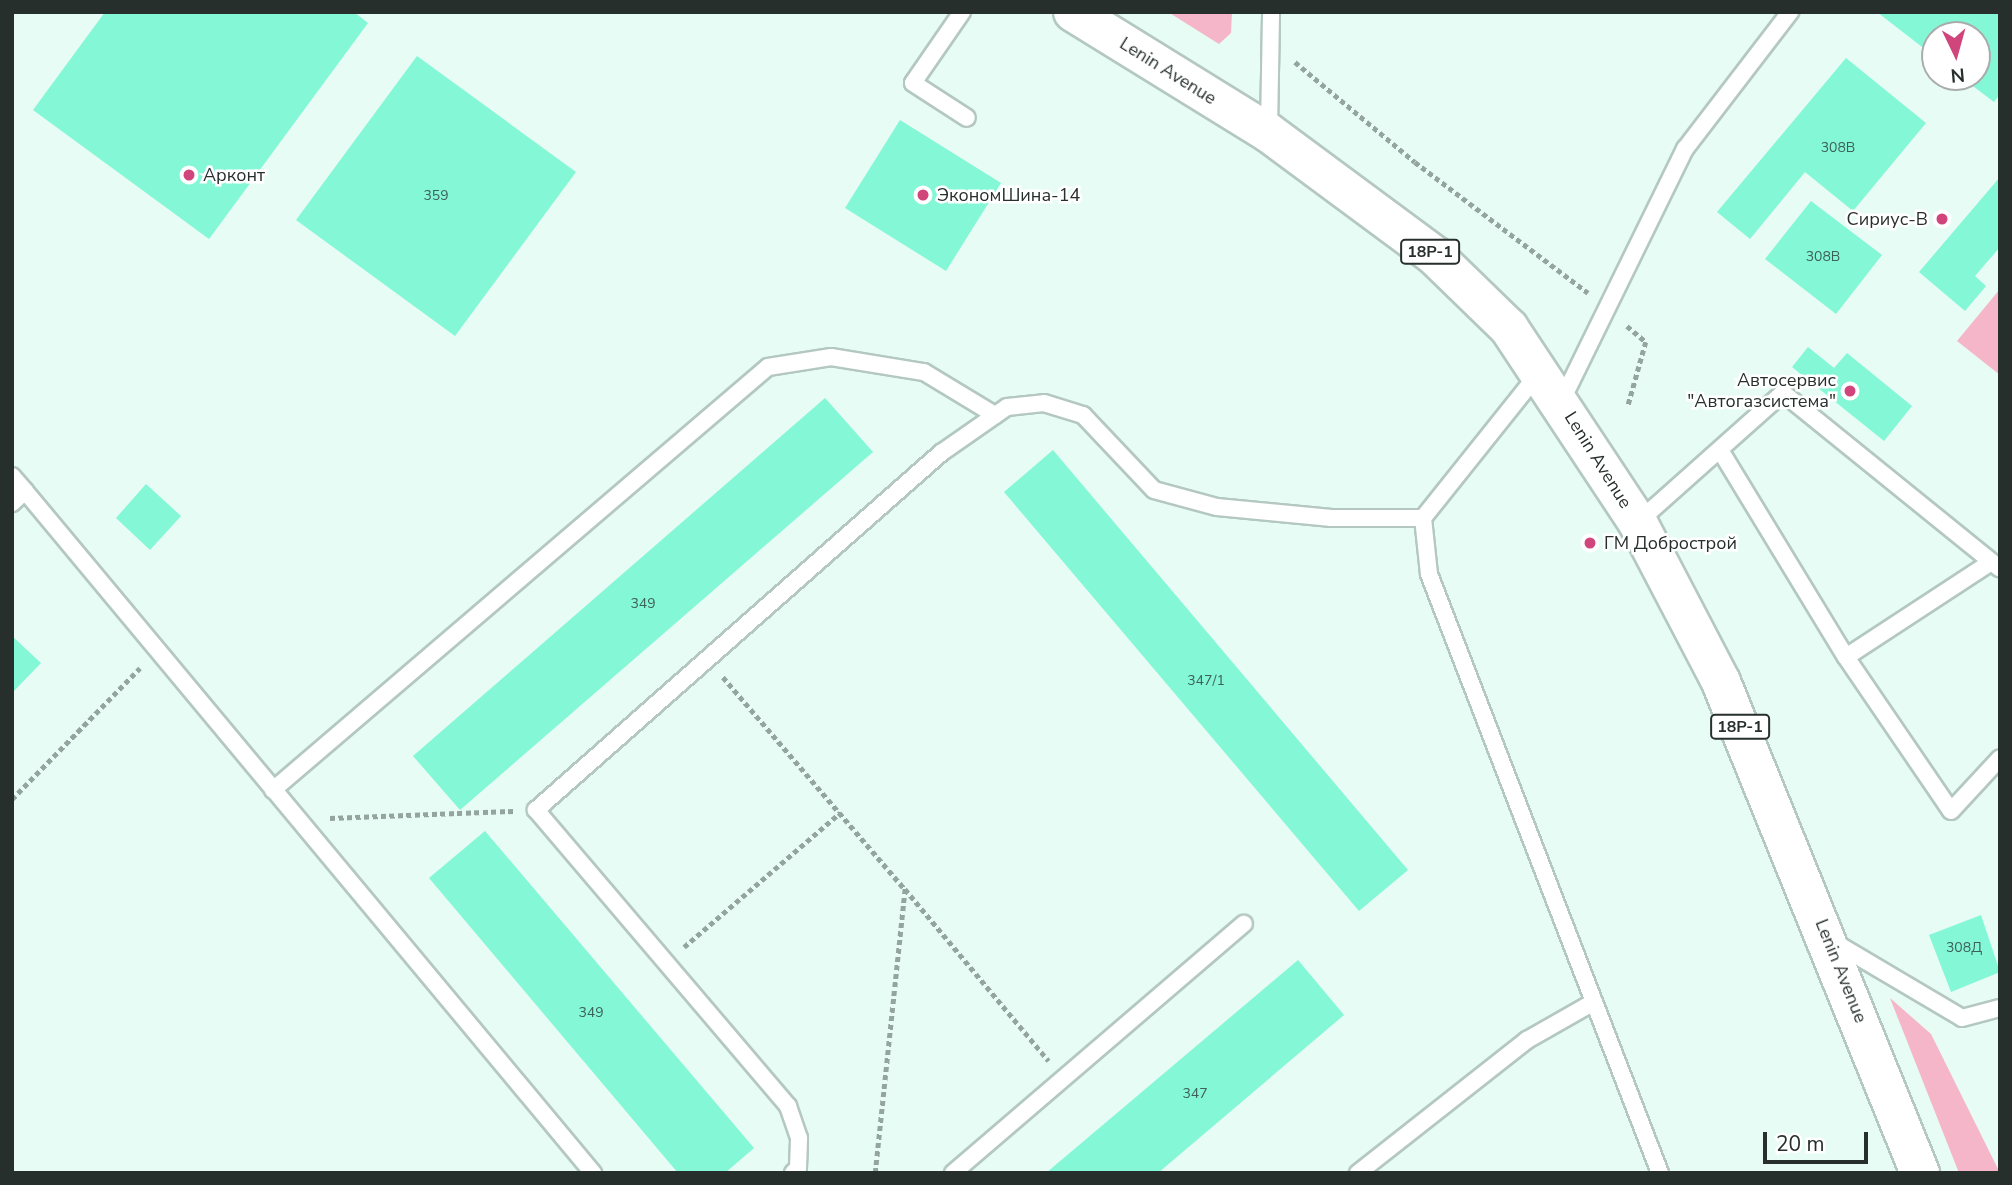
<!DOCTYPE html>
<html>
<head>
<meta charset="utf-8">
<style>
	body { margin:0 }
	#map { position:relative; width:2012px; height:1185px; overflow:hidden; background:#e6fcf4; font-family:"Nunito Sans",sans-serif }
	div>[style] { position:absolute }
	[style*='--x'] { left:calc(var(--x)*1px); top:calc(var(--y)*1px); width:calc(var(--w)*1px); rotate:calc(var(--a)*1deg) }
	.green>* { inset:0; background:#f4b6c8 }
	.building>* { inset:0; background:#84f7d6 }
	.path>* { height:4.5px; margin-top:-2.25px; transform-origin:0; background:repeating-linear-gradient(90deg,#94a49f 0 5px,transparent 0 8.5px) }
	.roads { filter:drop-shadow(2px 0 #b4c8c1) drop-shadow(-2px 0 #b4c8c1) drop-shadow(0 2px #b4c8c1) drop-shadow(0 -2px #b4c8c1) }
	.lane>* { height:16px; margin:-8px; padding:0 8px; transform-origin:8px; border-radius:8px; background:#fff }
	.primary>* { height:38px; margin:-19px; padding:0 19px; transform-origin:19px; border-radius:19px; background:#fff }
	.dots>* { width:19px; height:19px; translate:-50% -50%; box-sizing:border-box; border:4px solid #fff; border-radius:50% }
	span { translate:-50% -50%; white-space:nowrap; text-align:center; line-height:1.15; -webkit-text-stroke:5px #fff; paint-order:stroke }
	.number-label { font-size:14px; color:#3e6157 }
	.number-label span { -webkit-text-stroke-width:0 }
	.shield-label span { padding:2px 5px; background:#fff; border:2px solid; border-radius:5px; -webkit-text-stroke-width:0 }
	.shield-label { font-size:16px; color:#272f2d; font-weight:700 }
	.street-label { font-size:18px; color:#272f2d }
	.poi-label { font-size:18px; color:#272f2d }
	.left { translate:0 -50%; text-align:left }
	.right { translate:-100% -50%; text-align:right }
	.frame { position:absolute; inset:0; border:14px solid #272f2d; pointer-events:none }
	.north { position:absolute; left:1921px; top:21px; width:70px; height:70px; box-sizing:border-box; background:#fff; border:2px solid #a9acab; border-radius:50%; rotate:175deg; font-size:19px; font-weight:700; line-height:28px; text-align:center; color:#272f2d }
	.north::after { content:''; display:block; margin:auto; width:24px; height:32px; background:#cf457c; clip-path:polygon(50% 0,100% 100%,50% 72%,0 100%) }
	.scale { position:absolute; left:1763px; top:1132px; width:105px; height:32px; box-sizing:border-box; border:4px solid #272f2d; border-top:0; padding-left:9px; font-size:21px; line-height:24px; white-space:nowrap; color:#272f2d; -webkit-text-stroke:5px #fff; paint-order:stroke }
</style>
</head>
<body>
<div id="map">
	<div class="green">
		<div style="clip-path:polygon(1168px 12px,1232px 12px,1231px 33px,1219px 44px)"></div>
		<div style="clip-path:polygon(2000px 289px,2000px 375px,1957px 341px)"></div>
		<div style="clip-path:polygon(1890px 998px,1931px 1034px,2000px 1173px,1959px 1173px)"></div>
	</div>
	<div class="building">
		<div style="clip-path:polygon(105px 12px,354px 12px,368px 23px,209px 239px,33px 110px)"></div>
		<div style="clip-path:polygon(1877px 12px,2000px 12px,2000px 94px,1994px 102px,1961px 77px,1977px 77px,1977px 35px,1935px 35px,1935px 57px)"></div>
		<div style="clip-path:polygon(417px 56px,576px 172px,455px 336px,296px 220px)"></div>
		<div style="clip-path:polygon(1846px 58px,1926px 123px,1853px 211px,1805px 172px,1750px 239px,1717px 212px)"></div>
		<div style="clip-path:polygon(900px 120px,1001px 183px,946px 271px,845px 208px)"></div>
		<div style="clip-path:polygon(2000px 177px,2000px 247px,1975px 276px,1986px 286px,1965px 311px,1919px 272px)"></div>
		<div style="clip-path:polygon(1811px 201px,1882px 255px,1836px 314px,1765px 259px)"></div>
		<div style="clip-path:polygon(1808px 347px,1834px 368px,1847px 353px,1912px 406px,1884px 441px,1792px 367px)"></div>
		<div style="clip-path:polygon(825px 398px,873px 452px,460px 810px,413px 756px)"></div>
		<div style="clip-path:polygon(1053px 450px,1408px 870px,1359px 911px,1004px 492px)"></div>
		<div style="clip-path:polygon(146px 484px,181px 516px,150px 550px,116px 518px)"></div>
		<div style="clip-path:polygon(12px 636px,41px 663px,12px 693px)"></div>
		<div style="clip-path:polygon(485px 831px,754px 1148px,725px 1173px,678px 1173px,429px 878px)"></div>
		<div style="clip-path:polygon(1981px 915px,2000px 972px,1951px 992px,1929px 935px)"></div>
		<div style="clip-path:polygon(1298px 960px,1344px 1015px,1158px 1173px,1046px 1173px)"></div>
	</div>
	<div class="path">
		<div style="--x:1295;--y:62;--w:156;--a:39.8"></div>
		<div style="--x:1415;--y:162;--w:217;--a:37.1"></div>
		<div style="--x:1627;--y:326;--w:25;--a:40"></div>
		<div style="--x:1646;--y:342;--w:66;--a:105.7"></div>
		<div style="--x:723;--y:677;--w:279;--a:49.4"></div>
		<div style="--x:12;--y:799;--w:183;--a:-45.7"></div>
		<div style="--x:330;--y:818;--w:184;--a:-2.2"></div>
		<div style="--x:684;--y:947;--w:206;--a:-40.7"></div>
		<div style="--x:875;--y:1173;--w:286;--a:-84"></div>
		<div style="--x:905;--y:889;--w:224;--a:50.1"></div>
	</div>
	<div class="roads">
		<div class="lane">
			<div style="--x:962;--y:12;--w:86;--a:124.6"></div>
			<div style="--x:913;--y:83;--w:64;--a:32.9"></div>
			<div style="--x:1269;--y:130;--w:118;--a:-89"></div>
			<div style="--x:1538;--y:374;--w:184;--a:128.6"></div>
			<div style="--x:1423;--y:518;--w:56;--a:83.9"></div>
			<div style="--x:1429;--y:574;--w:642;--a:68.91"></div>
			<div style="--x:1561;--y:402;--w:282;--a:-63.9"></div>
			<div style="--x:1685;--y:149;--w:173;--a:-52.5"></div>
			<div style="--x:1720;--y:450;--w:242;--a:58.7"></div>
			<div style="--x:1846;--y:657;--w:186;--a:55.7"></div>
			<div style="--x:1951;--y:811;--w:72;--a:-47.2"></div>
			<div style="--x:12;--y:476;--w:20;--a:49"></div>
			<div style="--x:25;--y:491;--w:18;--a:137"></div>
			<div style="--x:25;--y:491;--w:888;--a:50.21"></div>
			<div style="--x:1638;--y:522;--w:194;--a:-41.7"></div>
			<div style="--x:1783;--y:393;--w:279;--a:39"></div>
			<div style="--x:1846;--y:657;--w:173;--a:-33.2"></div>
			<div style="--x:273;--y:790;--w:651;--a:-40.52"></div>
			<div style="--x:768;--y:367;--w:64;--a:-9"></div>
			<div style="--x:831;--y:357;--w:94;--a:9.2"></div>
			<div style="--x:924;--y:372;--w:83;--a:31.2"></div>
			<div style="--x:1832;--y:941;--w:151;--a:30.6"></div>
			<div style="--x:1962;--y:1018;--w:39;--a:-15"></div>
			<div style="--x:793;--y:1173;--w:7;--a:-45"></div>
			<div style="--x:798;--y:1168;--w:30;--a:-88"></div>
			<div style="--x:799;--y:1138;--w:34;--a:-109"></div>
			<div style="--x:788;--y:1106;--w:389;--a:-130.4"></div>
			<div style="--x:536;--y:810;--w:540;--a:-41.4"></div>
			<div style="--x:941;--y:453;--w:80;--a:-34.9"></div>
			<div style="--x:1007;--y:407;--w:37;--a:-6"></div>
			<div style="--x:1044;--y:403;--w:41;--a:17.1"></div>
			<div style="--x:1083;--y:415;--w:103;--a:46.6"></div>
			<div style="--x:1154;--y:490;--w:65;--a:15.1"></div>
			<div style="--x:1217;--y:507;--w:115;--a:5.5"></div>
			<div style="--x:1331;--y:518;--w:92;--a:0"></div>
			<div style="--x:953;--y:1173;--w:383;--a:-40.6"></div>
			<div style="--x:1358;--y:1173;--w:215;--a:-38.2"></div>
			<div style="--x:1527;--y:1040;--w:77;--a:-29.6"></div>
		</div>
		<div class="primary">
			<div style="--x:1073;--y:12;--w:230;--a:31.7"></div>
			<div style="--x:1269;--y:133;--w:207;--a:36.5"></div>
			<div style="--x:1435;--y:256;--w:103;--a:44.2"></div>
			<div style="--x:1509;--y:328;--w:234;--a:56.5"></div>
			<div style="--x:1638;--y:523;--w:179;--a:62.4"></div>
			<div style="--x:1721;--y:682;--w:530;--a:67.94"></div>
		</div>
	</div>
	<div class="dots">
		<div style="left:189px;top:175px;background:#cf457c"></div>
		<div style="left:923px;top:195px;background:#cf457c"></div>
		<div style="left:1942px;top:219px;background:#cf457c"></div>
		<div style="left:1850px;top:391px;background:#cf457c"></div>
		<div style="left:1590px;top:543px;background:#cf457c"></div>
	</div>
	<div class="number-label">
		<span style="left:1838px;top:148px">308В</span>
		<span style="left:436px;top:196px">359</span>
		<span style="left:1823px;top:257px">308В</span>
		<span style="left:643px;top:604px">349</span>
		<span style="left:1206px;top:681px">347/1</span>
		<span style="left:1964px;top:948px">308Д</span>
		<span style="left:591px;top:1013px">349</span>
		<span style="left:1195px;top:1094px">347</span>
	</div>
	<div class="shield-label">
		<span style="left:1430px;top:252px">18Р-1</span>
		<span style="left:1740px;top:727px">18Р-1</span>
	</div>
	<div class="street-label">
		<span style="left:1168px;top:71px;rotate:32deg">Lenin Avenue</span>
		<span style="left:1598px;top:460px;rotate:58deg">Lenin Avenue</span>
		<span style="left:1841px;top:971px;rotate:68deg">Lenin Avenue</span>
	</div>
	<div class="poi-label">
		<span class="left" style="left:203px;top:175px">Арконт</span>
		<span class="left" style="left:937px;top:195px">ЭкономШина-14</span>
		<span class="right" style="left:1928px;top:219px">Сириус-В</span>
		<span class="right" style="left:1836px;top:391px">Автосервис<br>"Автогазсистема"</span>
		<span class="left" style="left:1604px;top:543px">ГМ Добрострой</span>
	</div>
	<div class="frame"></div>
	<div class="north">N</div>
	<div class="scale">20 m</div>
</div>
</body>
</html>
